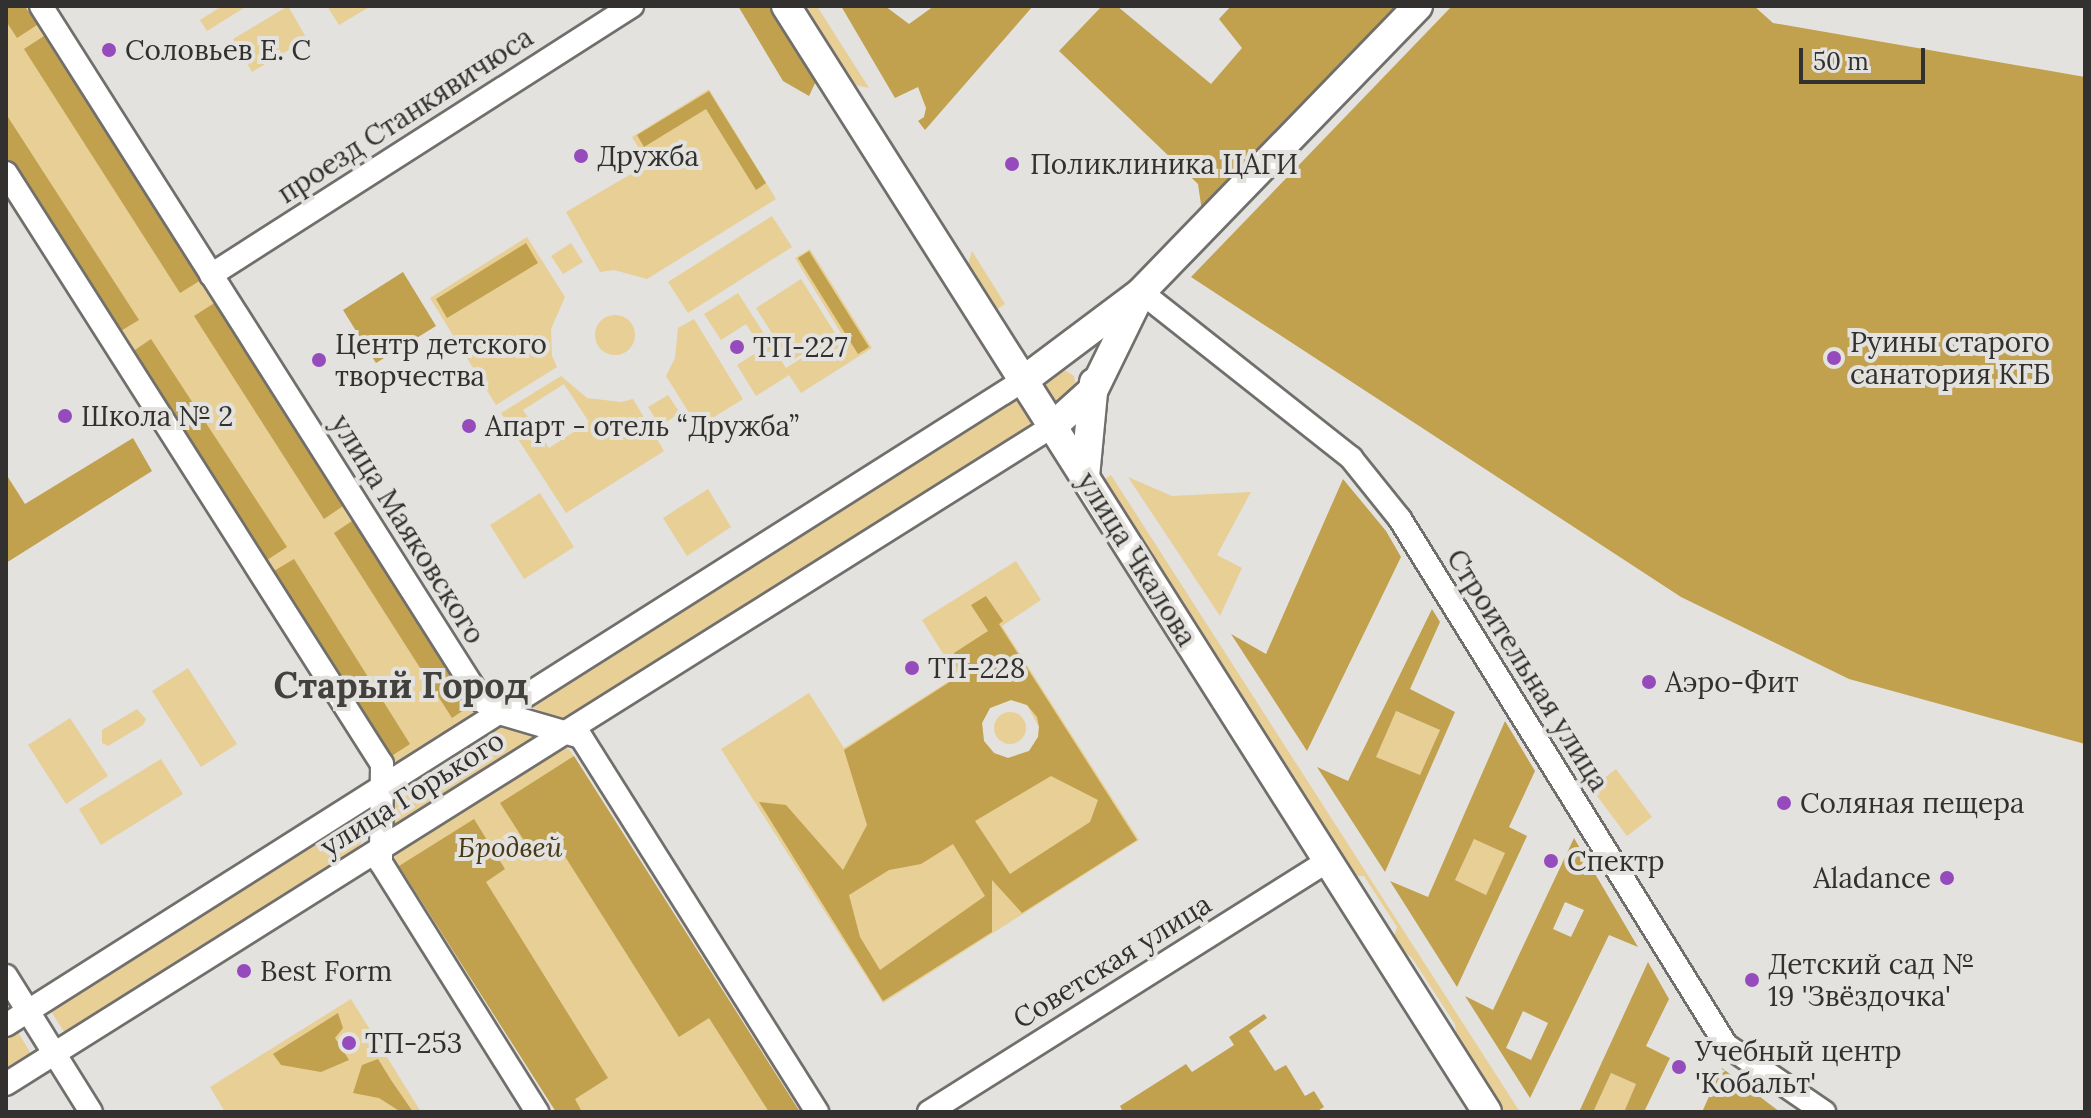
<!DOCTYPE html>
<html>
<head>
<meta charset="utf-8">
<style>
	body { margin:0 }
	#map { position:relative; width:2091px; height:1118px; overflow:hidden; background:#e3e2de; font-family:Lora,serif }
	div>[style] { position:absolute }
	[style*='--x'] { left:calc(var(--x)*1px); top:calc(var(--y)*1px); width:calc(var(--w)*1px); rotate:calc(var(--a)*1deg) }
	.green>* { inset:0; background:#e7cf96 }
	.round { border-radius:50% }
	.forest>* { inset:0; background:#c1a04e }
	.roads { filter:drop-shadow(2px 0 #716f6c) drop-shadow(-2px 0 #716f6c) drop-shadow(0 2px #716f6c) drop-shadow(0 -2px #716f6c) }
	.minor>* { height:22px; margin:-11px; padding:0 11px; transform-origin:11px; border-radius:11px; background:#fff }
	.major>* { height:28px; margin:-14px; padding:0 14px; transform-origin:14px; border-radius:14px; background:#fff }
	.dots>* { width:22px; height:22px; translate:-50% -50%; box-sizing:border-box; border:4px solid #e3e2de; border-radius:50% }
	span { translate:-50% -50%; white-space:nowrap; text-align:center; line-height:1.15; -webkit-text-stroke:8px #e3e2de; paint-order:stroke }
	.poi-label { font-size:28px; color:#323130 }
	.left { translate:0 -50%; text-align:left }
	.right { translate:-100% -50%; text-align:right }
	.street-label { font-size:28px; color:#323130 }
	.park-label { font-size:28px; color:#483a16; font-style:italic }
	.district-label { font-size:36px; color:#43413e; font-weight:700 }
	.frame { position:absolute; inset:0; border:8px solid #323130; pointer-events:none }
	.scale { position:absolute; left:1799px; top:48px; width:126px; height:36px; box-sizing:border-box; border:4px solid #323130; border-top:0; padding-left:10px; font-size:24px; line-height:28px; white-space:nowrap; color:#323130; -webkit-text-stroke:6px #e3e2de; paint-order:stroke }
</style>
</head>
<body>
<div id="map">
	<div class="green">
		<div style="clip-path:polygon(6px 6px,25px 6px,473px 704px,569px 749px,800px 1112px,556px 1112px,395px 860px,390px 757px,6px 157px)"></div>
		<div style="clip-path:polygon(222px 6px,247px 6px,207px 31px,200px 20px)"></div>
		<div style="clip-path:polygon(288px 6px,307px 39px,252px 72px,233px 39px)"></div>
		<div style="clip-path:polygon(327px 6px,371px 6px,339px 25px)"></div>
		<div style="clip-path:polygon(801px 6px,817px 6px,869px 88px,851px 84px)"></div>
		<div style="clip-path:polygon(709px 89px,776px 199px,647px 279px,614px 270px,600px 272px,566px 212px,648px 164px,632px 137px)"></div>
		<div style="clip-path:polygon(772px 216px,792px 247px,688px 313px,668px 282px)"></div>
		<div style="clip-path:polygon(527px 237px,565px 297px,551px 329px,552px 356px,557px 367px,496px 405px,430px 298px)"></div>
		<div style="clip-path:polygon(571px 243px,583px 262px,563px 274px,551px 256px)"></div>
		<div style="clip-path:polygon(810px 249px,872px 348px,801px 393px,789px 375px,756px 396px,737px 365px,762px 349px,746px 324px,721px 340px,704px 314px,738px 293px,786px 368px,841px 333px,795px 258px)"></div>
		<div style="clip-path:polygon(972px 251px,1005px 304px,994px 311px,967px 267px)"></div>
		<div style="clip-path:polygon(801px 279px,835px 333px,790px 362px,756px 308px)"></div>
		<div class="round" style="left:595px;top:315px;width:40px;height:40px"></div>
		<div style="clip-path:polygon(694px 319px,743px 399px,698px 427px,666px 376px,675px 358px,678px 328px)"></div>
		<div style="clip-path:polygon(1058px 366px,1074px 376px,1076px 387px,1060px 405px,1053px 405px,1039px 379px)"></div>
		<div style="clip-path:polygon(evenodd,561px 376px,587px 398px,621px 402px,633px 399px,664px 451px,566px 513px,501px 413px,561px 376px,564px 384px,589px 422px,549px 448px,523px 410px,564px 384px)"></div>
		<div style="clip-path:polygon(668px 395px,680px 413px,660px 426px,648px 407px)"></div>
		<div style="clip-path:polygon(1014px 395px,1033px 426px,566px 721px,526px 705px)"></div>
		<div style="clip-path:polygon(1111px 475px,1520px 1112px,1501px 1112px,1458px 1045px,1455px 1024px,1412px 958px,1392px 941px,1397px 927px,1364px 876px,1351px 876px,1100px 482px)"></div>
		<div style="clip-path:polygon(1128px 477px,1172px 496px,1251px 492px,1217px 555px,1242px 568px,1220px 616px)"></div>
		<div style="clip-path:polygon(708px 489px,731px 527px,687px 556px,663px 518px)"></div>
		<div style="clip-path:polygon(540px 493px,574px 547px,524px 579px,490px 525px)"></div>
		<div style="clip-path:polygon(evenodd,1016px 561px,1041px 600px,1002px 626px,1139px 840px,883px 1003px,721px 749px,809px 693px,844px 748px,957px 676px,922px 620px,1016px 561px,1011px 700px,1027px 705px,1039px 727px,1038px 737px,1029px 751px,1008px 758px,994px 753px,984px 741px,982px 723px,990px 708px,1011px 700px)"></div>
		<div style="clip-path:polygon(188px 668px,237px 744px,201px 767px,152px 691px)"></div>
		<div style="clip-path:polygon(137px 709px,146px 719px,143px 725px,108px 746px,102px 743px,102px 730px)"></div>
		<div style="clip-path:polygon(1395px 711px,1440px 730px,1420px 776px,1376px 757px)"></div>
		<div class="round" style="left:994px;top:712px;width:32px;height:32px"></div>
		<div style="clip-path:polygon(70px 718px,108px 776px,66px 804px,28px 745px)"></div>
		<div style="clip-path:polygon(161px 759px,183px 794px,101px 845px,79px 809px)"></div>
		<div style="clip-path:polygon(1616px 769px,1652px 817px,1627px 836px,1591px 788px)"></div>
		<div style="clip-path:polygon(357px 814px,365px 818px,364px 837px,354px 856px,66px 1035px,49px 1008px)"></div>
		<div style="clip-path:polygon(1474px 839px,1506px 853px,1486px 895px,1455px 880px)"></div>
		<div style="clip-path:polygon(351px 999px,421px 1112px,225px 1112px,210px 1087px)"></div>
		<div style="clip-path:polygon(16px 1029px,33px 1057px,6px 1074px,6px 1035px)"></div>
		<div style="clip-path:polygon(1611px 1073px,1636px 1084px,1624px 1112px,1597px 1112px,1593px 1111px)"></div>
	</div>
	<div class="forest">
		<div style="clip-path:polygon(6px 6px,25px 6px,37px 25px,17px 38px,6px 21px)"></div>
		<div style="clip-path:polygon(738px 6px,771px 6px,817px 79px,809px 96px,783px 81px)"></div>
		<div style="clip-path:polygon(841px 6px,885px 6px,909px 24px,934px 6px,1033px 6px,925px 130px,918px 121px,924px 117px,926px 108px,918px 87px,895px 98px)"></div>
		<div style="clip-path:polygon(1102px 6px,1117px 6px,1211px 84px,1242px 48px,1219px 19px,1231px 6px,1403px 6px,1203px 218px,1198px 184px,1059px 51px)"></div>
		<div style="clip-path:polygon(1452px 6px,1754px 6px,1773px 23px,2085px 77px,2085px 744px,1849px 679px,1681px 597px,1191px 277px)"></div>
		<div style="clip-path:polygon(44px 36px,201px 280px,180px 293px,24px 49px)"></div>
		<div style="clip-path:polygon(709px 91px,766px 183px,756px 190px,706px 109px,644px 147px,637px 135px)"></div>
		<div style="clip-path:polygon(6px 114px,139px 320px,119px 332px,6px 157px)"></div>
		<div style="clip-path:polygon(526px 243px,538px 263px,447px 318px,436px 299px)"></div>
		<div style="clip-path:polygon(809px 251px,869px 347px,858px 354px,798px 258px)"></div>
		<div style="clip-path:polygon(403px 272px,436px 326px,376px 363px,343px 310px)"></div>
		<div style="clip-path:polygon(216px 302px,346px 504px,324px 519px,194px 316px)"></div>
		<div style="clip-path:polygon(151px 339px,287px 547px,267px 560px,132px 352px)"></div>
		<div style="clip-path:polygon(133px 438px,152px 471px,6px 563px,6px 474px,25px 504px)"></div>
		<div style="clip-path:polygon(1343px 479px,1386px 531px,1401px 557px,1307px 751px,1231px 634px,1266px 654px)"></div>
		<div style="clip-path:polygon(355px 519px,473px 704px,452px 718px,334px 533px)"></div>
		<div style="clip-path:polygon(294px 559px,410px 744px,390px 757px,274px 571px)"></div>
		<div style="clip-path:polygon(evenodd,986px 596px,1003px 621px,999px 624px,1137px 840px,1022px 913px,992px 880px,992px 932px,883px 1001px,759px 802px,786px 805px,843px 870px,867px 825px,844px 750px,959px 676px,954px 653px,988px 631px,971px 605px,986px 596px,1011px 700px,1027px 705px,1037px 717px,1039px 727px,1038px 737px,1029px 751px,1008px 758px,994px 753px,984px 741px,982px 723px,990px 708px,1011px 700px,986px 596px,1051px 776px,1098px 800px,1090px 822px,1010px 874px,975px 821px,1051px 776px,986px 596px,953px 844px,985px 896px,880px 970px,860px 937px,849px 895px,889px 870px,921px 864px,953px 844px)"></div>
		<div style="clip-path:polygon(evenodd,1432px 609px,1440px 622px,1410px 689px,1455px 712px,1385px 872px,1317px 767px,1348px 781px,1432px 609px,1396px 711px,1440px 730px,1420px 775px,1376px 757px,1396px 711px)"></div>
		<div style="clip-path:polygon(evenodd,1505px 721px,1535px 771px,1509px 827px,1527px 836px,1457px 987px,1390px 881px,1428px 897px,1505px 721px,1474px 839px,1505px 853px,1486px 895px,1455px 880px,1474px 839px)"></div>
		<div style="clip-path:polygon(574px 756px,800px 1112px,769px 1112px,709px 1018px,679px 1037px,554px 839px,532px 853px,500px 803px)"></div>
		<div style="clip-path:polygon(474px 819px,505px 869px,486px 882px,608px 1078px,575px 1099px,582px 1112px,556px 1112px,399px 866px)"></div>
		<div style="clip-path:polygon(evenodd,1574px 838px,1638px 947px,1609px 935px,1530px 1098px,1465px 996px,1493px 1010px,1574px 838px,1565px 902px,1584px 910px,1571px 937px,1553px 929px,1565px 902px,1574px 838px,1523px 1011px,1548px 1023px,1531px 1060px,1506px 1048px,1523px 1011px)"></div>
		<div style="clip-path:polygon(1648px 962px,1669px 999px,1646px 1046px,1670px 1058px,1644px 1112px,1624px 1112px,1636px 1084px,1611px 1073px,1594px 1110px,1596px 1112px,1579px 1112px)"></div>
		<div style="clip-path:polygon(338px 1013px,343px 1028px,335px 1038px,349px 1060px,321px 1072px,281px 1065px,273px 1054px)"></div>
		<div style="clip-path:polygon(1264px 1014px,1267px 1018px,1249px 1031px,1275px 1071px,1286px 1065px,1305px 1096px,1314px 1091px,1324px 1107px,1316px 1112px,1123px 1112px,1120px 1106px,1186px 1064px,1192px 1072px,1234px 1045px,1229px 1037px)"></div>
		<div style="clip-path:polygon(378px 1059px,391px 1080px,413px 1112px,401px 1112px,379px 1098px,353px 1093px,362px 1065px)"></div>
		<div style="clip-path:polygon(1722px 1068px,1780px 1112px,1702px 1112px)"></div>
	</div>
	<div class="roads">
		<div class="minor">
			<div style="--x:41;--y:6;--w:823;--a:57.6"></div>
			<div style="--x:482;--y:701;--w:21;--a:35"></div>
			<div style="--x:499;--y:713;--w:85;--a:16.3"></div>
			<div style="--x:581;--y:737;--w:443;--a:57.8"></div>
			<div style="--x:6;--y:173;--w:700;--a:57.54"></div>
			<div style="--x:382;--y:764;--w:99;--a:90.6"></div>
			<div style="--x:381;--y:863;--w:294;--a:57.9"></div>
			<div style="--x:211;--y:275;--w:500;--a:-32.6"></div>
			<div style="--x:1141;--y:292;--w:268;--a:38.3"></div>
			<div style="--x:1351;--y:458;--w:78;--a:51.2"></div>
			<div style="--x:1400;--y:519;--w:619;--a:58.21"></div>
			<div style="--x:1726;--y:1045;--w:119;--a:34.4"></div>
			<div style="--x:6;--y:976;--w:160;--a:58"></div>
			<div style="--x:6;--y:1025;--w:1205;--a:-32.36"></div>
			<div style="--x:6;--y:1084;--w:1237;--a:-32.15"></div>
			<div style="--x:929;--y:1112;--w:471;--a:-32.2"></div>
		</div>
		<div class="major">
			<div style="--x:786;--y:6;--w:1309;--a:57.63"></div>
			<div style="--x:1024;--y:380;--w:146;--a:-36.9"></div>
			<div style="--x:1141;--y:292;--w:398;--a:-45.9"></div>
			<div style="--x:1053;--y:426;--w:55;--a:-42.1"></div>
			<div style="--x:1094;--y:389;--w:102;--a:-63.9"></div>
			<div style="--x:1085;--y:477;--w:95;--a:-84.6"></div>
		</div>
	</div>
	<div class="dots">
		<div style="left:109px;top:50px;background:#964bbd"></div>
		<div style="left:581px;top:156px;background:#964bbd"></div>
		<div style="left:1012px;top:164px;background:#964bbd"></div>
		<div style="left:737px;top:347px;background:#964bbd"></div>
		<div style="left:1834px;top:358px;background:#964bbd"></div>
		<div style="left:319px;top:360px;background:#964bbd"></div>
		<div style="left:65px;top:416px;background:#964bbd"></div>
		<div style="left:469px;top:426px;background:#964bbd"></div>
		<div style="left:912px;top:668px;background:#964bbd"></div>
		<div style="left:1649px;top:682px;background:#964bbd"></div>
		<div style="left:1784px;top:803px;background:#964bbd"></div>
		<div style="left:1551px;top:861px;background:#964bbd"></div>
		<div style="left:1947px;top:878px;background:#964bbd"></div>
		<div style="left:244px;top:971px;background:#964bbd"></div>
		<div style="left:1752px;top:980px;background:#964bbd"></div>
		<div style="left:349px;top:1043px;background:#964bbd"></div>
		<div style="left:1679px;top:1067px;background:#964bbd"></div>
	</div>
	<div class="poi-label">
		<span class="left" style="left:125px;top:50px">Соловьев Е. С</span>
		<span class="left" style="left:597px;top:156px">Дружба</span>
		<span class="left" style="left:1030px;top:164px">Поликлиника ЦАГИ</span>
		<span class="left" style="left:1850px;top:358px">Руины старого<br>санатория КГБ</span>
		<span class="left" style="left:335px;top:360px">Центр детского<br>творчества</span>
		<span class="left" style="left:753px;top:347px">ТП-227</span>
		<span class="left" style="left:81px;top:416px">Школа № 2</span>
		<span class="left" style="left:485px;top:426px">Апарт - отель “Дружба”</span>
		<span class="left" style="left:928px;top:668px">ТП-228</span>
		<span class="left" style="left:1665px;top:682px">Аэро-Фит</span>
		<span class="left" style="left:1800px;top:803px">Соляная пещера</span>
		<span class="left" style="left:1567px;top:861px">Спектр</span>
		<span class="right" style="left:1931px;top:878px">Aladance</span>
		<span class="left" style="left:1768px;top:980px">Детский сад №<br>19 'Звёздочка'</span>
		<span class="left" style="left:260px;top:971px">Best Form</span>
		<span class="left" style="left:365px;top:1043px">ТП-253</span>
		<span class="left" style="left:1695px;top:1067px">Учебный центр<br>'Кобальт'</span>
	</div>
	<div class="street-label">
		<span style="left:405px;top:115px;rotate:-33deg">проезд Станкявичюса</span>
		<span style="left:408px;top:529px;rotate:58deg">улица Маяковского</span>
		<span style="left:1137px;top:559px;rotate:58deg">улица Чкалова</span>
		<span style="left:1528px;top:670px;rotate:58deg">Строительная улица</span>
		<span style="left:412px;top:793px;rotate:-32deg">улица Горького</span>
		<span style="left:1112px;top:961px;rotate:-32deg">Советская улица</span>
	</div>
	<div class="park-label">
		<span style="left:510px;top:847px">Бродвей</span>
	</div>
	<div class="district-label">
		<span style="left:401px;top:686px">Старый Город</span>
	</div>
	<div class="frame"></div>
	<div class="scale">50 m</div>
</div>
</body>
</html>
